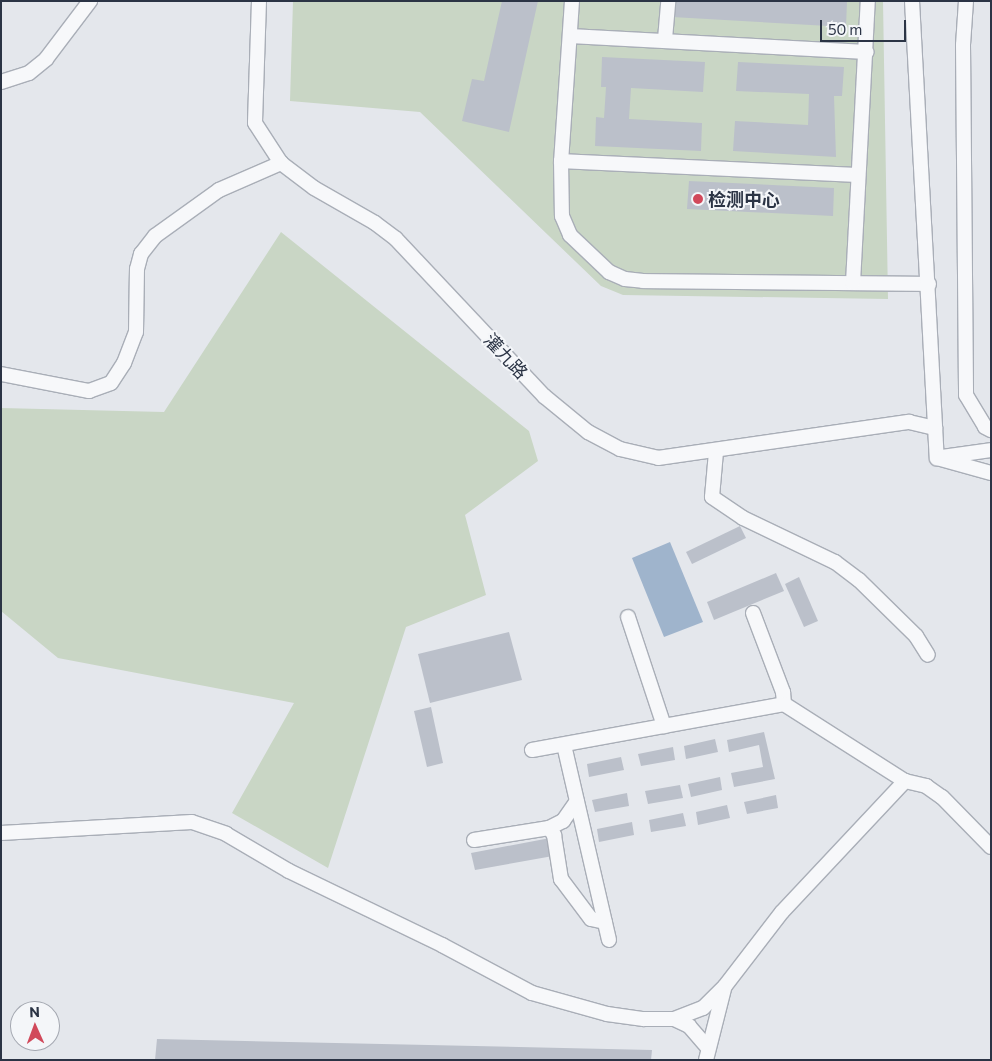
<!DOCTYPE html>
<html>
<head>
<meta charset="utf-8">
<style>
	body { margin:0 }
	#map { position:relative; width:992px; height:1061px; overflow:hidden; background:#e4e7ec; font-family:Commissioner,"Noto Sans SC",sans-serif }
	div>[style] { position:absolute }
	[style*='--x'] { left:calc(var(--x)*1px); top:calc(var(--y)*1px); width:calc(var(--w)*1px); rotate:calc(var(--a)*1deg) }
	.green>* { inset:0; background:#c9d6c5 }
	.water>* { inset:0; background:#9fb4cc }
	.building>* { inset:0; background:#bbc0ca }
	.roads { filter:drop-shadow(1px 0 #a9aeb7) drop-shadow(-1px 0 #a9aeb7) drop-shadow(0 1px #a9aeb7) drop-shadow(0 -1px #a9aeb7) }
	.minor>* { height:14px; margin:-7px; padding:0 7px; transform-origin:7px; border-radius:7px; background:#f7f8fa }
	.dots>* { width:14px; height:14px; translate:-50% -50%; box-sizing:border-box; border:2px solid #f4f6f9; border-radius:50% }
	span { translate:-50% -50%; white-space:nowrap; text-align:center; line-height:1.15; -webkit-text-stroke:4px #f4f6f9; paint-order:stroke }
	.poi-label { font-size:18px; color:#2b3445; font-weight:700 }
	.left { translate:0 -50%; text-align:left }
	.street-label { font-size:18px; color:#2b3445 }
	.frame { position:absolute; inset:0; border:2px solid #2b3445; pointer-events:none }
	.north { position:absolute; left:10px; top:1001px; width:50px; height:50px; box-sizing:border-box; background:#f4f6f9; border:1px solid #a4a8b1; border-radius:50%; rotate:358deg; font-size:14px; font-weight:700; line-height:20px; text-align:center; color:#2b3445 }
	.north::after { content:''; display:block; margin:auto; width:18px; height:22px; background:#d1495b; clip-path:polygon(50% 0,100% 100%,50% 72%,0 100%) }
	.scale { position:absolute; left:820px; top:20px; width:86px; height:22px; box-sizing:border-box; border:2px solid #2b3445; border-top:0; padding-left:6px; font-size:15px; line-height:18px; white-space:nowrap; color:#2b3445; -webkit-text-stroke:4px #f4f6f9; paint-order:stroke }
</style>
</head>
<body>
<div id="map">
	<div class="green">
		<div style="clip-path:polygon(293px 1px,883px 1px,888px 299px,623px 295px,601px 286px,420px 112px,290px 101px)"></div>
		<div style="clip-path:polygon(281px 232px,529px 431px,538px 461px,465px 515px,486px 595px,406px 627px,328px 868px,232px 813px,294px 703px,58px 658px,1px 611px,1px 408px,164px 412px)"></div>
	</div>
	<div class="water">
		<div style="clip-path:polygon(670px 542px,703px 622px,664px 637px,632px 558px)"></div>
	</div>
	<div class="building">
		<div style="clip-path:polygon(502px 1px,538px 1px,509px 132px,462px 121px,472px 79px,484px 81px)"></div>
		<div style="clip-path:polygon(673px 1px,847px 1px,846px 27px,672px 17px)"></div>
		<div style="clip-path:polygon(602px 57px,705px 62px,703px 92px,631px 88px,629px 119px,702px 123px,701px 151px,595px 146px,596px 117px,604px 118px,606px 87px,601px 87px)"></div>
		<div style="clip-path:polygon(738px 62px,844px 67px,842px 96px,834px 96px,836px 157px,733px 151px,735px 121px,808px 125px,809px 94px,736px 91px)"></div>
		<div style="clip-path:polygon(689px 181px,834px 188px,833px 216px,687px 209px)"></div>
		<div style="clip-path:polygon(740px 526px,746px 538px,692px 564px,686px 552px)"></div>
		<div style="clip-path:polygon(776px 573px,784px 591px,714px 620px,707px 602px)"></div>
		<div style="clip-path:polygon(799px 577px,818px 621px,804px 627px,785px 584px)"></div>
		<div style="clip-path:polygon(509px 632px,522px 680px,430px 703px,418px 654px)"></div>
		<div style="clip-path:polygon(431px 707px,443px 763px,427px 767px,414px 711px)"></div>
		<div style="clip-path:polygon(764px 732px,775px 779px,734px 787px,731px 773px,763px 767px,759px 745px,729px 752px,727px 740px)"></div>
		<div style="clip-path:polygon(715px 739px,718px 752px,686px 759px,684px 746px)"></div>
		<div style="clip-path:polygon(673px 747px,675px 760px,641px 766px,638px 754px)"></div>
		<div style="clip-path:polygon(621px 757px,624px 770px,589px 777px,587px 764px)"></div>
		<div style="clip-path:polygon(720px 777px,722px 790px,691px 797px,688px 784px)"></div>
		<div style="clip-path:polygon(680px 785px,683px 798px,648px 804px,645px 791px)"></div>
		<div style="clip-path:polygon(627px 793px,629px 806px,595px 812px,592px 800px)"></div>
		<div style="clip-path:polygon(776px 795px,778px 808px,747px 814px,744px 802px)"></div>
		<div style="clip-path:polygon(727px 805px,730px 818px,698px 825px,696px 812px)"></div>
		<div style="clip-path:polygon(683px 813px,686px 826px,651px 832px,649px 820px)"></div>
		<div style="clip-path:polygon(632px 822px,634px 835px,599px 842px,597px 829px)"></div>
		<div style="clip-path:polygon(550px 838px,553px 856px,475px 870px,471px 853px)"></div>
		<div style="clip-path:polygon(157px 1039px,652px 1050px,651px 1060px,155px 1060px)"></div>
	</div>
	<div class="roads">
		<div class="minor">
			<div style="--x:259;--y:1;--w:122;--a:91.9"></div>
			<div style="--x:255;--y:123;--w:48;--a:57"></div>
			<div style="--x:281;--y:163;--w:41;--a:37.1"></div>
			<div style="--x:314;--y:188;--w:70;--a:29.8"></div>
			<div style="--x:375;--y:223;--w:26;--a:37"></div>
			<div style="--x:396;--y:239;--w:216;--a:46.7"></div>
			<div style="--x:544;--y:396;--w:57;--a:39.3"></div>
			<div style="--x:588;--y:432;--w:36;--a:28"></div>
			<div style="--x:620;--y:449;--w:39;--a:13"></div>
			<div style="--x:658;--y:458;--w:254;--a:-8.2"></div>
			<div style="--x:909;--y:422;--w:27;--a:13"></div>
			<div style="--x:572;--y:1;--w:160;--a:93.9"></div>
			<div style="--x:561;--y:161;--w:55;--a:89"></div>
			<div style="--x:562;--y:216;--w:21;--a:67"></div>
			<div style="--x:570;--y:235;--w:54;--a:43.5"></div>
			<div style="--x:609;--y:272;--w:17;--a:24"></div>
			<div style="--x:625;--y:279;--w:18;--a:6"></div>
			<div style="--x:643;--y:281;--w:286;--a:0.6"></div>
			<div style="--x:912;--y:1;--w:458;--a:86.9"></div>
			<div style="--x:966;--y:1;--w:44;--a:93.9"></div>
			<div style="--x:963;--y:45;--w:350;--a:89.5"></div>
			<div style="--x:966;--y:395;--w:37;--a:59"></div>
			<div style="--x:985;--y:427;--w:7;--a:27"></div>
			<div style="--x:570;--y:36;--w:297;--a:3.1"></div>
			<div style="--x:665;--y:39;--w:38;--a:-85"></div>
			<div style="--x:1;--y:82;--w:29;--a:-18"></div>
			<div style="--x:29;--y:73;--w:22;--a:-39"></div>
			<div style="--x:46;--y:59;--w:73;--a:-52.8"></div>
			<div style="--x:561;--y:161;--w:295;--a:2.7"></div>
			<div style="--x:853;--y:283;--w:282;--a:-87"></div>
			<div style="--x:1;--y:374;--w:90;--a:10.9"></div>
			<div style="--x:89;--y:391;--w:23;--a:-20"></div>
			<div style="--x:111;--y:383;--w:24;--a:-57"></div>
			<div style="--x:124;--y:363;--w:33;--a:-69"></div>
			<div style="--x:136;--y:332;--w:63;--a:-89.1"></div>
			<div style="--x:137;--y:269;--w:16;--a:-75"></div>
			<div style="--x:141;--y:254;--w:23;--a:-52"></div>
			<div style="--x:155;--y:236;--w:79;--a:-35.7"></div>
			<div style="--x:219;--y:190;--w:68;--a:-23.5"></div>
			<div style="--x:716;--y:452;--w:45;--a:95.1"></div>
			<div style="--x:712;--y:497;--w:37;--a:34"></div>
			<div style="--x:743;--y:518;--w:102;--a:25.6"></div>
			<div style="--x:835;--y:562;--w:30;--a:37"></div>
			<div style="--x:859;--y:580;--w:80;--a:44.5"></div>
			<div style="--x:916;--y:636;--w:22;--a:58"></div>
			<div style="--x:942;--y:457;--w:49;--a:-8.1"></div>
			<div style="--x:937;--y:458;--w:56;--a:15.5"></div>
			<div style="--x:753;--y:613;--w:85;--a:69.2"></div>
			<div style="--x:783;--y:692;--w:12;--a:85"></div>
			<div style="--x:628;--y:617;--w:115;--a:71.7"></div>
			<div style="--x:564;--y:745;--w:200;--a:77"></div>
			<div style="--x:532;--y:750;--w:256;--a:-10.3"></div>
			<div style="--x:784;--y:704;--w:143;--a:32.5"></div>
			<div style="--x:549;--y:828;--w:9;--a:54"></div>
			<div style="--x:554;--y:835;--w:45;--a:81"></div>
			<div style="--x:561;--y:879;--w:50;--a:53.1"></div>
			<div style="--x:591;--y:919;--w:14;--a:12"></div>
			<div style="--x:1;--y:833;--w:191;--a:-3.3"></div>
			<div style="--x:192;--y:822;--w:36;--a:19"></div>
			<div style="--x:226;--y:834;--w:73;--a:30.4"></div>
			<div style="--x:289;--y:871;--w:170;--a:25.8"></div>
			<div style="--x:442;--y:945;--w:102;--a:28.1"></div>
			<div style="--x:532;--y:993;--w:78;--a:15.6"></div>
			<div style="--x:607;--y:1014;--w:37;--a:8"></div>
			<div style="--x:644;--y:1019;--w:30;--a:0"></div>
			<div style="--x:674;--y:1019;--w:31;--a:-21"></div>
			<div style="--x:703;--y:1008;--w:31;--a:-45"></div>
			<div style="--x:725;--y:986;--w:93;--a:-52.4"></div>
			<div style="--x:782;--y:912;--w:180;--a:-46.8"></div>
			<div style="--x:905;--y:781;--w:22;--a:13"></div>
			<div style="--x:926;--y:786;--w:19;--a:35"></div>
			<div style="--x:942;--y:797;--w:70;--a:45.6"></div>
			<div style="--x:474;--y:840;--w:76;--a:-9.1"></div>
			<div style="--x:549;--y:828;--w:16;--a:-27"></div>
			<div style="--x:563;--y:821;--w:24;--a:-55"></div>
			<div style="--x:674;--y:1019;--w:17;--a:25"></div>
			<div style="--x:689;--y:1026;--w:29;--a:49"></div>
			<div style="--x:706;--y:1060;--w:73;--a:-75.8"></div>
		</div>
	</div>
	<div class="dots">
		<div style="left:698px;top:199px;background:#d1495b"></div>
	</div>
	<div class="poi-label">
		<span class="left" style="left:708px;top:199px">检测中心</span>
	</div>
	<div class="street-label">
		<span style="left:506px;top:356px;rotate:47deg">灌九路</span>
	</div>
	<div class="frame"></div>
	<div class="north">N</div>
	<div class="scale">50 m</div>
</div>
</body>
</html>
